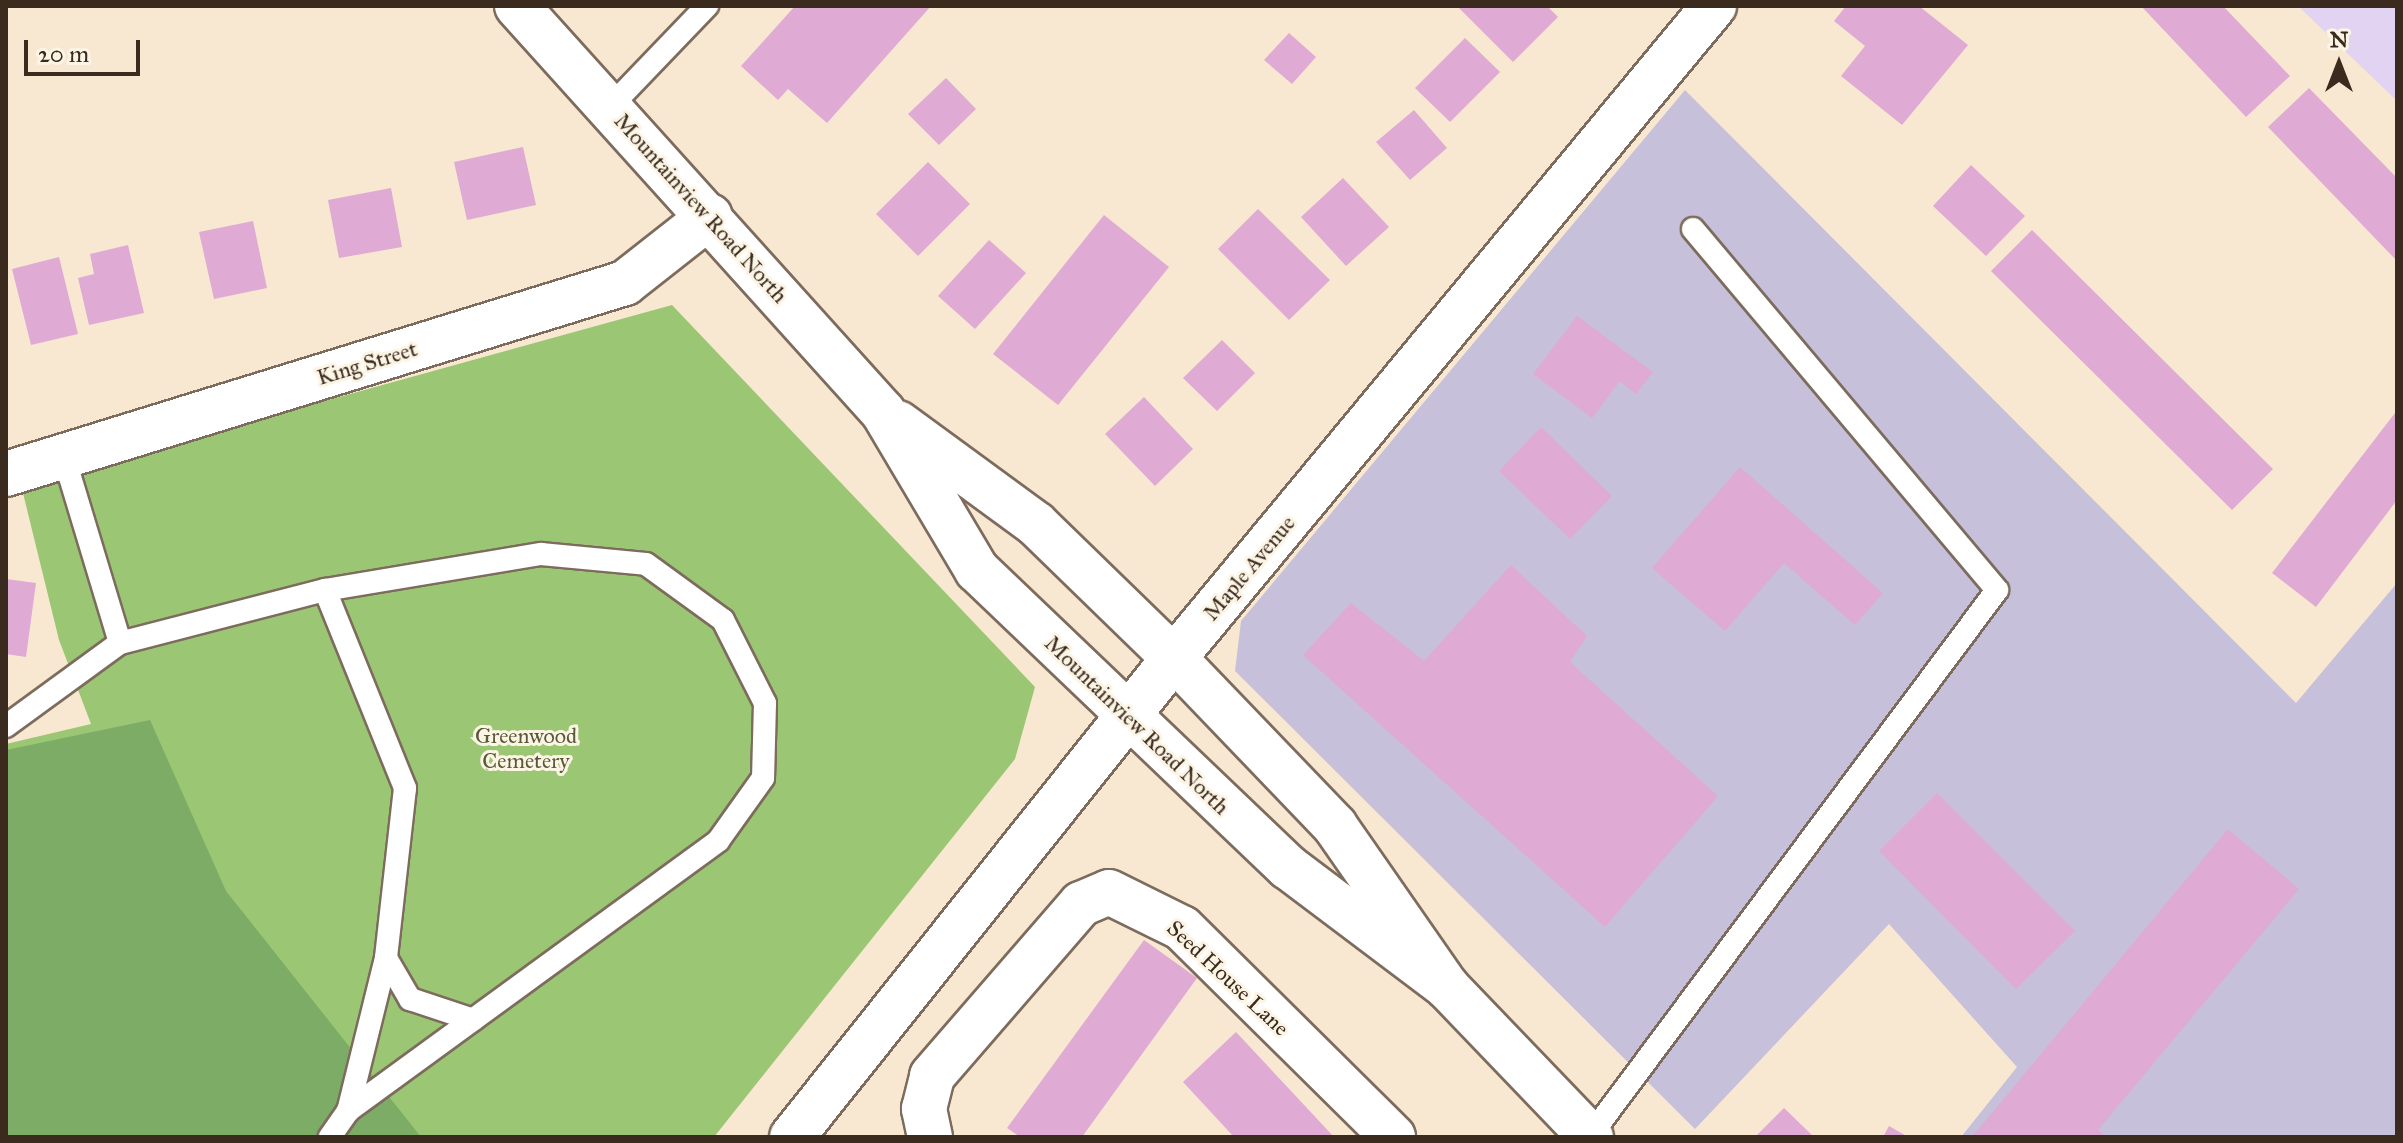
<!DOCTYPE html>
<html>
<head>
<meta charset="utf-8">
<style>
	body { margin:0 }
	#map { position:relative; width:2403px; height:1143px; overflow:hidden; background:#f8e8d1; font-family:"IM FELL Great Primer",serif }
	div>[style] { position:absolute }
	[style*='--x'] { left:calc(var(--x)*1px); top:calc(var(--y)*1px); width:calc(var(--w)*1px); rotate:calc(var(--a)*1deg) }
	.built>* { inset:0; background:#e3d3f2 }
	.industrial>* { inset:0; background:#c6c0da }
	.green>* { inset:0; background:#9bc774 }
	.forest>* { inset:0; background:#7cac66 }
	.building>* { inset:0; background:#dfaad4 }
	.roads { filter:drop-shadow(2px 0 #7d6c5d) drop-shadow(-2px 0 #7d6c5d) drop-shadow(0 2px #7d6c5d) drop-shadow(0 -2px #7d6c5d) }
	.lane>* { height:22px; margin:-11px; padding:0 11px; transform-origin:11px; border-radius:11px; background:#fff }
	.street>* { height:44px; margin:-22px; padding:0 22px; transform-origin:22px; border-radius:22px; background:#fff }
	.secondary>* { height:44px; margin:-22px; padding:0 22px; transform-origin:22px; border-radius:22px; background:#fff }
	span { translate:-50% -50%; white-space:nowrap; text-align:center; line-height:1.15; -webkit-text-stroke:6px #fcf5e5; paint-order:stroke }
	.street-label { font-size:22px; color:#3b2a1e }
	.park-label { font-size:22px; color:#585938 }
	.frame { position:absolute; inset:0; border:8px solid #3b2a1e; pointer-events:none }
	.north { position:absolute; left:2299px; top:24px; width:80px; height:80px; -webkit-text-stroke:6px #fcf5e5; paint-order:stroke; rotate:0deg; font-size:22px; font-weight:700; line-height:32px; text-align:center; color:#3b2a1e }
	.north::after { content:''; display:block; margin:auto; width:28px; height:36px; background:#3b2a1e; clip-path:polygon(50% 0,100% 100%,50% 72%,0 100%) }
	.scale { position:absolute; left:24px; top:40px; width:116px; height:36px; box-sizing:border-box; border:4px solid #3b2a1e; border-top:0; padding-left:10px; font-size:24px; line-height:28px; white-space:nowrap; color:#3b2a1e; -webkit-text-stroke:6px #fcf5e5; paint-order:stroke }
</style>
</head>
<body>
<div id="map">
	<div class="built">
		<div style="clip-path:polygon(2298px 6px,2397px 6px,2397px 101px)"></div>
	</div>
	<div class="industrial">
		<div style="clip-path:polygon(1685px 90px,2296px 703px,2397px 583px,2397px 1137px,1961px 1137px,2017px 1067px,1889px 924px,1695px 1129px,1235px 671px,1241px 621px)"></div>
	</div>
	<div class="green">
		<div style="clip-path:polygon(672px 305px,1035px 687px,1015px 759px,714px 1137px,6px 1137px,6px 744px,91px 724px,59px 640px,21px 485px)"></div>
	</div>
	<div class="forest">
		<div style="clip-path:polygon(150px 720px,226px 891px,421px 1137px,6px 1137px,6px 750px)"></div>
	</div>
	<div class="building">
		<div style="clip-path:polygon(795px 6px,931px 6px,827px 123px,788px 89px,778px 100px,741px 66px)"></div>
		<div style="clip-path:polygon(1457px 6px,1547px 6px,1558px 17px,1513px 62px)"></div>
		<div style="clip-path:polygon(1846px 6px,1919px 6px,1968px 45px,1902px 125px,1841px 76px,1865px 46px,1834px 21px)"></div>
		<div style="clip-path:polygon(2141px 6px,2223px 6px,2290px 76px,2246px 117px)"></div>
		<div style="clip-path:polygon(1289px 33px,1316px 57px,1292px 84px,1264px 60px)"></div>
		<div style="clip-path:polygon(1465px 38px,1500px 72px,1450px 122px,1415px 88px)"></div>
		<div style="clip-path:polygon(946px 78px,976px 109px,939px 145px,908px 114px)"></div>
		<div style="clip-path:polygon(2309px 88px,2397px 178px,2397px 261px,2268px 127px)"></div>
		<div style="clip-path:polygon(1414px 110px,1447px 148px,1410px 180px,1376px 142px)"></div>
		<div style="clip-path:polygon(523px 147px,536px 205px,467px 220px,454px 162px)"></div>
		<div style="clip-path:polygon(928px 162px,970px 204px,918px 256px,876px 214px)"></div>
		<div style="clip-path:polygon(1971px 165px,2025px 216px,1986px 256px,1933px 206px)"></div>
		<div style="clip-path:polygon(1343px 178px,1389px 227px,1346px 266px,1301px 217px)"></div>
		<div style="clip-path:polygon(391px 188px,402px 247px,339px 258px,328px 200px)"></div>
		<div style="clip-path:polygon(1258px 209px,1330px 280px,1289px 320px,1218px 249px)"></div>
		<div style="clip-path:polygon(1104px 215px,1169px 267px,1058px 405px,993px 354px)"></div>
		<div style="clip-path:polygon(253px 221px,267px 288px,214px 299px,199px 232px)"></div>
		<div style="clip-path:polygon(2032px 230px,2273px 469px,2232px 510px,1991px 271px)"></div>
		<div style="clip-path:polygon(989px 240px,1026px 273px,975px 329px,938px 296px)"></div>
		<div style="clip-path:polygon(128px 245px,144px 313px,89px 325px,78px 278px,94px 274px,90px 254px)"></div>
		<div style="clip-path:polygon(59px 257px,78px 334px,31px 345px,12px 269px)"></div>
		<div style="clip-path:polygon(1577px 316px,1653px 372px,1636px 394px,1620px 381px,1592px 418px,1533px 374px)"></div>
		<div style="clip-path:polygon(1222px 340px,1255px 373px,1217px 411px,1183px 378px)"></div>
		<div style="clip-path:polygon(1144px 397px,1193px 449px,1155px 486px,1105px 434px)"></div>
		<div style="clip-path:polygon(2395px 413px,2397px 500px,2316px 607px,2272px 573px)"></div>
		<div style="clip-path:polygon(1541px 427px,1612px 496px,1570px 539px,1499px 471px)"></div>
		<div style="clip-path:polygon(1740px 467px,1883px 593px,1855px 625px,1784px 563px,1725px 631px,1652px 568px)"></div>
		<div style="clip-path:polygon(1511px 565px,1587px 636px,1570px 662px,1718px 796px,1605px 927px,1303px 655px,1351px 603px,1424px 661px)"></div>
		<div style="clip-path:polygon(6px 579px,36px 583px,26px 657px,6px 654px)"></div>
		<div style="clip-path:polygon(1937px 793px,2075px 931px,2016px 989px,1879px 851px)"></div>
		<div style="clip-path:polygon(2228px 829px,2299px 889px,2098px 1130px,2106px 1137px,1972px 1137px)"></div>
		<div style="clip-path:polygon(1144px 940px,1197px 978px,1082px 1137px,1020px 1137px,1007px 1128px)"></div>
		<div style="clip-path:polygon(1236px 1032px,1334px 1137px,1234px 1137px,1183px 1082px)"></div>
		<div style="clip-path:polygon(1784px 1108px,1814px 1137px,1755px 1137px)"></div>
		<div style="clip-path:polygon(1889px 1126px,1908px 1137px,1883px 1137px)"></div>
	</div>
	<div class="roads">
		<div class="lane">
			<div style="--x:611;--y:106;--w:139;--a:-46.2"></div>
			<div style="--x:64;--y:457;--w:194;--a:73.2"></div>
			<div style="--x:120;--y:643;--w:212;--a:-14.5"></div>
			<div style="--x:325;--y:590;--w:219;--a:-9.5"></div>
			<div style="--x:541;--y:554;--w:105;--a:5.4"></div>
			<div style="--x:646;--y:564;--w:95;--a:36"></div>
			<div style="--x:723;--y:620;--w:93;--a:63.2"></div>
			<div style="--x:765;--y:703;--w:75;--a:91.5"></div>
			<div style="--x:763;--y:778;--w:77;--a:125.5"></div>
			<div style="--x:718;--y:841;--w:458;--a:143.9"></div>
			<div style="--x:348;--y:1111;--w:32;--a:125"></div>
			<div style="--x:325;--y:590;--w:214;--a:68"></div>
			<div style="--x:405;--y:788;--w:171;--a:96.4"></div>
			<div style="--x:386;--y:958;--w:158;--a:103.9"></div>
			<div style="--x:6;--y:726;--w:141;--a:-36.1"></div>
			<div style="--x:386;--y:958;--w:48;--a:59.7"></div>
			<div style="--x:410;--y:999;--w:66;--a:18.4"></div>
			<div style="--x:1590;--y:1136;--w:681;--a:-53.3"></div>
			<div style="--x:1997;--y:590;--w:472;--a:-130.1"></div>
		</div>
		<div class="street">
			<div style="--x:6;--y:474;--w:648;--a:-17.15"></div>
			<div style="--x:625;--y:283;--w:108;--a:-38.2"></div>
			<div style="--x:1174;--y:658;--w:847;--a:-50.37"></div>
			<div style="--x:930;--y:1137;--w:29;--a:-102"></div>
			<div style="--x:924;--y:1109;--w:34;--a:-76"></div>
			<div style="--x:932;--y:1076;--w:228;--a:-49.1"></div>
			<div style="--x:1081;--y:904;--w:30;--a:-23"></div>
			<div style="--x:1109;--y:892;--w:81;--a:26.3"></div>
			<div style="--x:1182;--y:928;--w:297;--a:44.7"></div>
		</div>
		<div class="secondary">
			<div style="--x:517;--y:6;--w:547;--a:47.97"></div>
			<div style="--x:883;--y:412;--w:184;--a:59.3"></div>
			<div style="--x:977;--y:570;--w:430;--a:43.7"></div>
			<div style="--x:1288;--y:867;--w:199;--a:37"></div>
			<div style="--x:898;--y:423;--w:171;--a:36.2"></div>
			<div style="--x:1036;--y:524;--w:192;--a:44.2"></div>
			<div style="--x:1174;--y:658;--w:233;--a:46.2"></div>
			<div style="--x:1335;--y:826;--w:196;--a:55.2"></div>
			<div style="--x:1447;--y:987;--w:208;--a:46.2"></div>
			<div style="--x:792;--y:1137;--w:613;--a:-51.43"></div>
		</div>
	</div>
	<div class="street-label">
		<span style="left:701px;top:208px;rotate:48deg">Mountainview Road North</span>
		<span style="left:367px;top:363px;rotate:-17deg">King Street</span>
		<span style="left:1249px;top:568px;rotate:-50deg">Maple Avenue</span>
		<span style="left:1137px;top:725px;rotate:44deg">Mountainview Road North</span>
		<span style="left:1228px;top:978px;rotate:43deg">Seed House Lane</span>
	</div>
	<div class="park-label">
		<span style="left:526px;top:748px">Greenwood<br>Cemetery</span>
	</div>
	<div class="frame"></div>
	<div class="north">N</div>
	<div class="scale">20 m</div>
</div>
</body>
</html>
